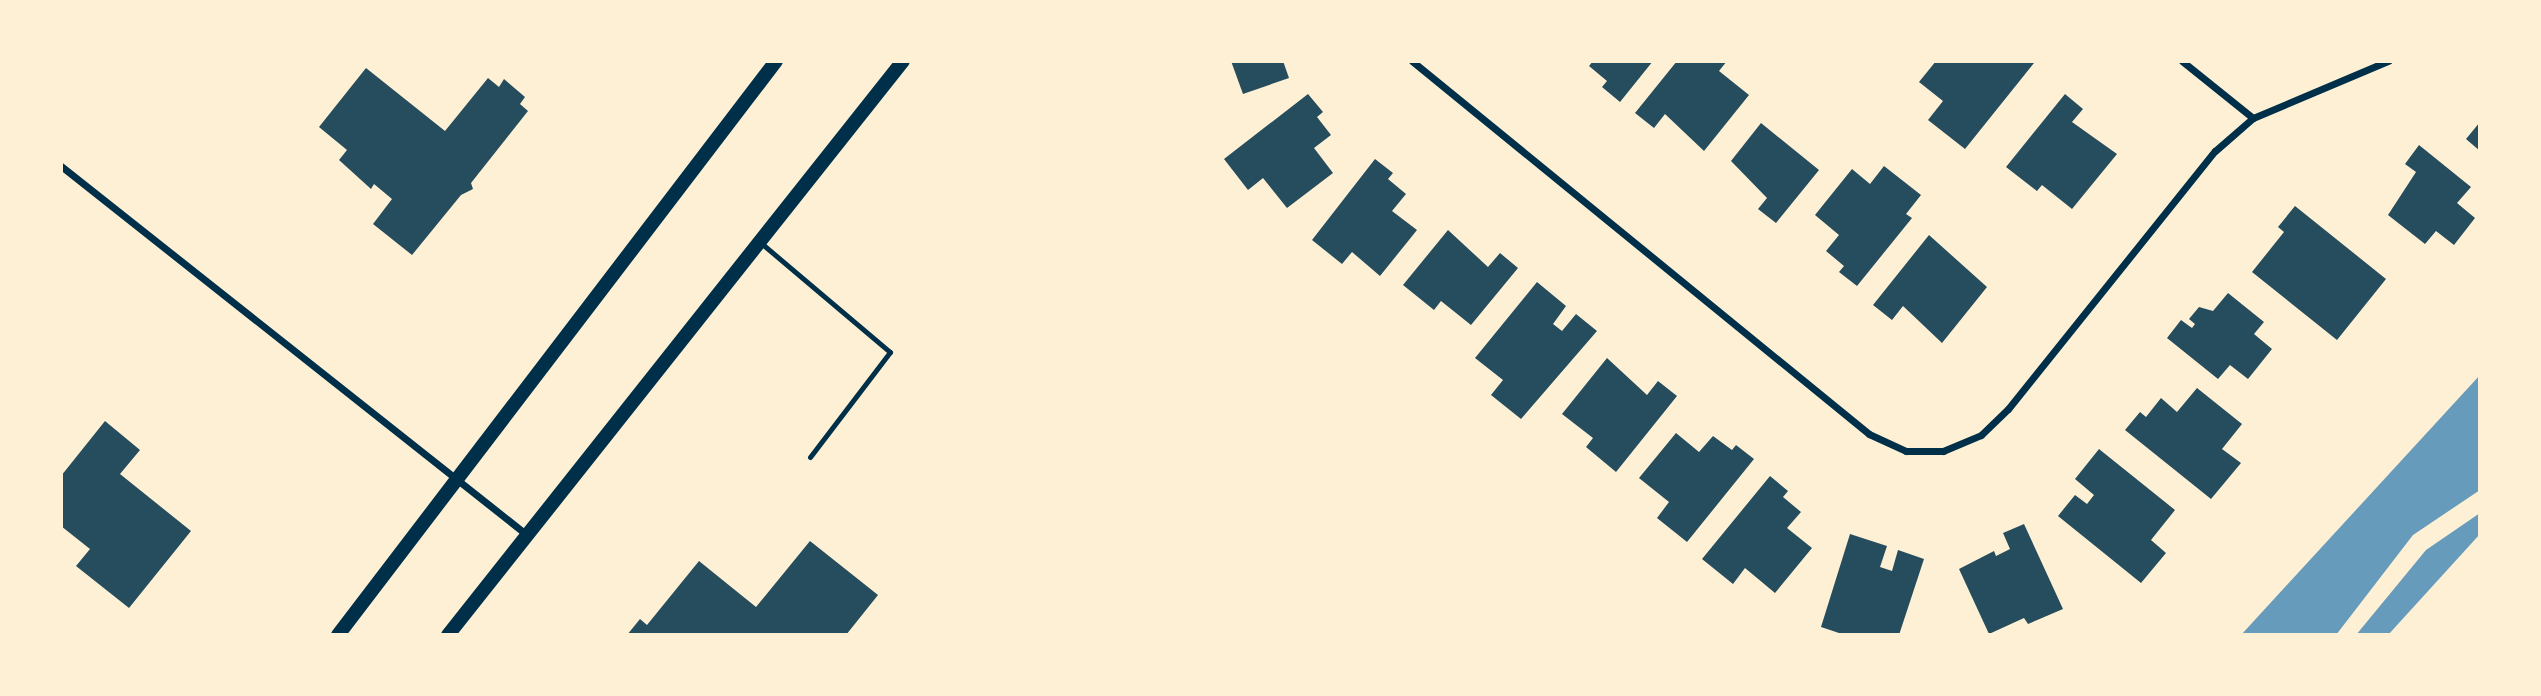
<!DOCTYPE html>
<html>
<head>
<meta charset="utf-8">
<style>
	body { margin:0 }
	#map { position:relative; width:2541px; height:696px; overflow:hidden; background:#fdf0d5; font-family:Ubuntu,sans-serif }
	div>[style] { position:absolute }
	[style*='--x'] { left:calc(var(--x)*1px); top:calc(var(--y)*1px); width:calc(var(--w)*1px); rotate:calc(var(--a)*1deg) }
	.water>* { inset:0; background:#669bbc }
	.building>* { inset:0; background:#264d5e }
	.service>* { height:5px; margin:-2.5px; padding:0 2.5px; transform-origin:2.5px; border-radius:2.5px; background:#003049 }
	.minor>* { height:7px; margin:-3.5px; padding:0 3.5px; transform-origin:3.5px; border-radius:3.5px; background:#003049 }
	.secondary>* { height:14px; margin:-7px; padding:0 7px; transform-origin:7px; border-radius:7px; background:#003049 }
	span { translate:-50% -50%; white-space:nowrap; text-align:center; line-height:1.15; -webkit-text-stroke:6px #fdf0d5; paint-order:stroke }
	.frame { position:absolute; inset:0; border:63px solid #fdf0d5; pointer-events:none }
</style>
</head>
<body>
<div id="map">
	<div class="water">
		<div style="clip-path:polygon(2480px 375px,2480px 490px,2413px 535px,2336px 635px,2241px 635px)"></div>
		<div style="clip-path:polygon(2480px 513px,2480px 534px,2388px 635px,2356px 635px,2426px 550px)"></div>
	</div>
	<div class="building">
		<div style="clip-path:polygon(1231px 61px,1283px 61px,1289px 78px,1243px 94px)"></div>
		<div style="clip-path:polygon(1593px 61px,1653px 61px,1620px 102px,1602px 87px,1607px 81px,1589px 66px)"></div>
		<div style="clip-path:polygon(1677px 61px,1727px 61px,1719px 71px,1749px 95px,1704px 151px,1665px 114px,1654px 128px,1635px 113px)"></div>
		<div style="clip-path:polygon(1936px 61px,2033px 61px,2034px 63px,1965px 149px,1928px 120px,1943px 101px,1919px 82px)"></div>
		<div style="clip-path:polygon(366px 68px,445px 131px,488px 78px,499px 87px,504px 79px,525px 97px,520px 104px,528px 111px,471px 183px,473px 189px,461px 195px,412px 255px,373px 224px,392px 199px,374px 184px,371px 189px,339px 160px,347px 150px,319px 127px)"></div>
		<div style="clip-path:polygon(1308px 94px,1323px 112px,1317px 117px,1331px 135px,1314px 148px,1333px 173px,1287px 208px,1263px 178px,1248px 190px,1224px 159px)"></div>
		<div style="clip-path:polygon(2065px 94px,2083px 109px,2072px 122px,2117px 154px,2072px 209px,2042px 185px,2037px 191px,2006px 167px)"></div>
		<div style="clip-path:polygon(2480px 122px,2480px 151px,2466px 139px)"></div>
		<div style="clip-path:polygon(1761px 123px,1819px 170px,1776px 223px,1758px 209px,1767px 198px,1731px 161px)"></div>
		<div style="clip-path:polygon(2419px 145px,2471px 187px,2457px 203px,2475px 218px,2454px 245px,2436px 231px,2425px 244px,2388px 215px,2416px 172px,2405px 164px)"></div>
		<div style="clip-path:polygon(1375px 159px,1393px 173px,1388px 179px,1406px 194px,1392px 211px,1417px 230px,1380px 276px,1352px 252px,1342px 264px,1312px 240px)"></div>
		<div style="clip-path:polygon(1884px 166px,1921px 195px,1906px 214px,1912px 218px,1857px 286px,1839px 272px,1844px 266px,1826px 251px,1839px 235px,1815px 215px,1852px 169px,1870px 184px)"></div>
		<div style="clip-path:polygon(2295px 206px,2386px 279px,2337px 340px,2252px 272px,2284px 232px,2278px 227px)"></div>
		<div style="clip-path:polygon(1448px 230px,1488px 267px,1500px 253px,1518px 268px,1471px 325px,1441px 301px,1434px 310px,1403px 285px)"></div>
		<div style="clip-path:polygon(1929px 235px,1987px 287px,1942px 343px,1903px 306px,1892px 320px,1873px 305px)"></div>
		<div style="clip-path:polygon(1537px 282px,1566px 306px,1553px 324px,1562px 331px,1576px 314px,1597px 331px,1521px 419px,1491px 395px,1503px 380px,1475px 358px)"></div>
		<div style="clip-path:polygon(2228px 293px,2264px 322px,2254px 334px,2272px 349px,2248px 379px,2230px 365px,2218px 379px,2167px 338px,2181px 320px,2192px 328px,2195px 324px,2189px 319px,2199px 307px,2213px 311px)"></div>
		<div style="clip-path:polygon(1607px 358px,1647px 395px,1658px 381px,1677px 396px,1616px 472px,1586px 447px,1593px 438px,1562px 414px)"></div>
		<div style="clip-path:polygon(2197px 388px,2242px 424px,2222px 449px,2241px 463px,2211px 499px,2125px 430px,2140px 412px,2146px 417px,2161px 398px,2177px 412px)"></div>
		<div style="clip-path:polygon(105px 421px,140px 450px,120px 474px,191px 531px,129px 608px,76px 566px,90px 549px,61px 526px,61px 476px)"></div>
		<div style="clip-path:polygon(1676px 433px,1699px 452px,1713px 436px,1732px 450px,1736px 445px,1754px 459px,1687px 542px,1657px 518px,1669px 502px,1639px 478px)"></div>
		<div style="clip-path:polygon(2099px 449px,2175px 510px,2151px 540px,2166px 553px,2141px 583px,2058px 516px,2075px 495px,2087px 504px,2094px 495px,2075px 479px)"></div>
		<div style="clip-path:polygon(1770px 476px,1788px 491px,1783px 497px,1801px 512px,1787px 528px,1812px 548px,1775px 593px,1745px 568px,1733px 584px,1702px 559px)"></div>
		<div style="clip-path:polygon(2024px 524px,2063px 609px,2028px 624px,2024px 618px,1989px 634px,1959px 569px,1994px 551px,1996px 556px,2010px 549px,2003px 533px)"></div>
		<div style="clip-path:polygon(1850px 534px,1887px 546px,1880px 567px,1892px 571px,1898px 550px,1924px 559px,1899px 635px,1845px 635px,1821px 627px)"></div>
		<div style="clip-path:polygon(810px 541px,878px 595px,846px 635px,627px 635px,640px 619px,647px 625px,699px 561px,756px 607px)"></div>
	</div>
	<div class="service">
		<div style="--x:761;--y:243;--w:169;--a:40.2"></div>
		<div style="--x:890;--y:352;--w:132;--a:127.3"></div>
	</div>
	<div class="minor">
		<div style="--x:1412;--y:61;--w:590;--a:39.22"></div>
		<div style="--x:1869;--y:434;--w:41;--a:24.7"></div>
		<div style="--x:1906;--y:451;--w:37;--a:0"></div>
		<div style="--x:1943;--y:451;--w:41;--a:-22.8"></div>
		<div style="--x:1981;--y:435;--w:37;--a:-44"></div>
		<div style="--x:2008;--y:409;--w:331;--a:-51.3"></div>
		<div style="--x:2215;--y:151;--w:50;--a:-41"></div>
		<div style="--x:2253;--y:118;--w:147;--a:-22.9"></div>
		<div style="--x:2182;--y:61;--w:91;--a:38.8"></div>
		<div style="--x:61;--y:166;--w:594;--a:38.37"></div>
	</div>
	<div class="secondary">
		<div style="--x:338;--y:635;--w:722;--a:-52.65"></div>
		<div style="--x:448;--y:635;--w:732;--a:-51.6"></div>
	</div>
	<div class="frame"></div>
</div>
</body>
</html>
